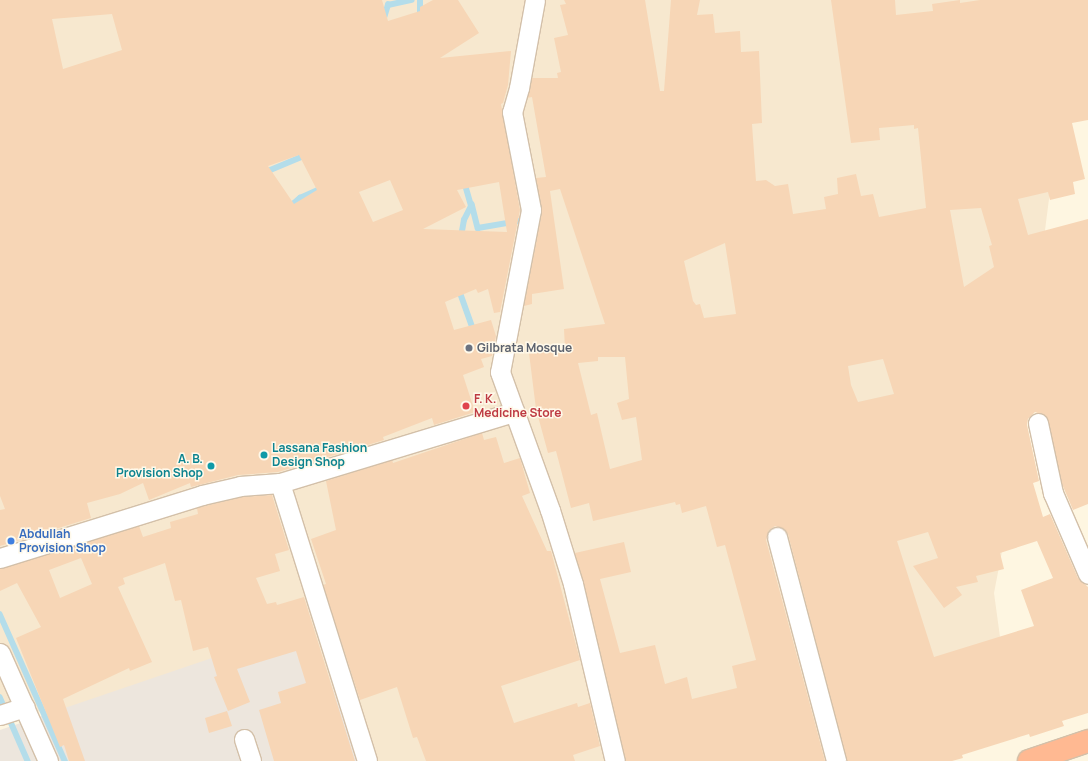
<!DOCTYPE html>
<html>
<head>
<meta charset="utf-8">
<style>
	body { margin:0 }
	#map { position:relative; width:1088px; height:761px; overflow:hidden; background:#fef6e1; font-family:Manrope,sans-serif }
	div>[style] { position:absolute }
	[style*='--x'] { left:calc(var(--x)*1px); top:calc(var(--y)*1px); width:calc(var(--w)*1px); rotate:calc(var(--a)*1deg) }
	.residential>* { inset:0; background:#f7e8cf }
	.industrial>* { inset:0; background:#ede6dd }
	.stream>* { height:5.5px; margin:-2.75px; padding:0 2.75px; transform-origin:2.75px; border-radius:2.75px; background:#b4ddea }
	.building>* { inset:0; background:#f7d6b6 }
	.roads { filter:drop-shadow(1px 0 #d3c0a9) drop-shadow(-1px 0 #d3c0a9) drop-shadow(0 1px #d3c0a9) drop-shadow(0 -1px #d3c0a9) }
	.minor>* { height:19px; margin:-9.5px; padding:0 9.5px; transform-origin:9.5px; border-radius:9.5px; background:#fff }
	.highway>* { height:22px; margin:-11px; padding:0 11px; transform-origin:11px; border-radius:11px; background:#ffb992 }
	.dots>* { width:11px; height:11px; translate:-50% -50%; box-sizing:border-box; border:2px solid #fff9ea; border-radius:50% }
	span { translate:-50% -50%; white-space:nowrap; text-align:center; line-height:1.15; -webkit-text-stroke:3px #fff9ea; paint-order:stroke }
	.worship-label { font-size:12px; color:#5b616d; font-weight:700 }
	.left { translate:0 -50%; text-align:left }
	.health-label { font-size:12px; color:#be3a42; font-weight:700 }
	.culture-label { font-size:12px; color:#0d838f; font-weight:700 }
	.right { translate:-100% -50%; text-align:right }
	.shop-label { font-size:12px; color:#366cbe; font-weight:700 }
</style>
</head>
<body>
<div id="map">
	<div class="residential">
		<div style="clip-path:polygon(0 0,1061px 0,1061px 105px,1008px 520px,994px 593px,1003px 659px,924px 761px,360px 761px,47px 712px,21px 711px,0 717px)"></div>
	</div>
	<div class="industrial">
		<div style="clip-path:polygon(309px 625px,360px 761px,0 761px,0 730px)"></div>
	</div>
	<div class="stream">
		<div style="--x:384;--y:18;--w:14;--a:-73"></div>
		<div style="--x:388;--y:5;--w:24;--a:-12"></div>
		<div style="--x:420;--y:18;--w:18;--a:-90"></div>
		<div style="--x:268;--y:171;--w:41;--a:-22.8"></div>
		<div style="--x:472;--y:204;--w:25;--a:76"></div>
		<div style="--x:478;--y:228;--w:42;--a:-9.7"></div>
		<div style="--x:295;--y:211;--w:7;--a:-106"></div>
		<div style="--x:293;--y:204;--w:9;--a:-41"></div>
		<div style="--x:300;--y:198;--w:24;--a:-24"></div>
		<div style="--x:461;--y:237;--w:17;--a:-80"></div>
		<div style="--x:464;--y:220;--w:16;--a:-63"></div>
		<div style="--x:471;--y:206;--w:26;--a:-106"></div>
		<div style="--x:459;--y:289;--w:45;--a:70.3"></div>
		<div style="--x:0;--y:614;--w:161;--a:66.1"></div>
		<div style="--x:0;--y:697;--w:70;--a:66.4"></div>
	</div>
	<div class="building">
		<div style="clip-path:polygon(evenodd,0 0,382px 0,388px 21px,420px 11px,420px 7px,433px 0,458px 0,479px 33px,440px 58px,511px 51px,508px 85px,503px 103px,501px 104px,520px 210px,500px 312px,494px 313px,488px 289px,478px 293px,476px 289px,445px 302px,454px 330px,491px 320px,496px 336px,492px 356px,481px 359px,484px 367px,463px 375px,475px 412px,434px 425px,432px 418px,383px 437px,384px 440px,278px 472px,238px 475px,191px 487px,190px 483px,149px 500px,143px 483px,120px 494px,87px 503px,91px 518px,0 546px,0 510px,5px 509px,0 496px,0 0,112px 14px,122px 50px,63px 69px,52px 19px,112px 14px,0 0,299px 155px,317px 190px,294px 204px,268px 166px,299px 155px,0 0,390px 180px,403px 210px,373px 222px,359px 192px,390px 180px,0 0,499px 182px,507px 232px,423px 229px,466px 207px,457px 190px,499px 182px)"></div>
		<div style="clip-path:polygon(evenodd,564px 0,645px 0,660px 91px,664px 91px,671px 0,700px 0,697px 15px,713px 14px,715px 33px,740px 31px,741px 52px,759px 51px,762px 123px,752px 124px,756px 181px,766px 180px,775px 186px,788px 184px,793px 214px,826px 209px,824px 197px,838px 194px,837px 178px,856px 174px,861px 196px,873px 194px,879px 217px,926px 208px,918px 128px,914px 129px,914px 125px,879px 128px,880px 140px,851px 143px,831px 0,895px 0,896px 15px,933px 11px,932px 4px,960px 0,960px 3px,980px 0,1088px 0,1088px 120px,1072px 123px,1085px 179px,1073px 182px,1075px 194px,1050px 200px,1048px 192px,1018px 199px,1028px 235px,1088px 219px,1088px 504px,1073px 510px,1062px 484px,1046px 416px,1035px 412px,1028px 419px,1027px 425px,1039px 481px,1033px 483px,1043px 517px,1050px 514px,1078px 578px,1088px 587px,1088px 713px,1062px 721px,1064px 726px,1030px 737px,1029px 734px,962px 755px,963px 758px,952px 761px,847px 761px,788px 534px,784px 529px,775px 526px,769px 530px,766px 540px,825px 761px,626px 761px,575px 553px,624px 542px,631px 572px,600px 579px,620px 653px,655px 645px,665px 684px,687px 677px,692px 699px,737px 688px,732px 666px,756px 660px,725px 545px,717px 547px,706px 506px,682px 513px,680px 504px,676px 505px,675px 502px,593px 521px,589px 503px,571px 508px,556px 451px,548px 453px,536px 409px,529px 353px,565px 350px,564px 329px,605px 324px,560px 189px,550px 191px,564px 289px,532px 294px,532px 304px,524px 306px,542px 212px,536px 178px,546px 177px,532px 97px,527px 98px,532px 78px,558px 78px,557px 73px,561px 72px,554px 38px,568px 35px,560px 5px,566px 4px,564px 0,981px 208px,992px 245px,989px 246px,994px 267px,964px 287px,950px 210px,981px 208px,564px 0,725px 243px,736px 314px,704px 318px,700px 304px,696px 305px,693px 301px,684px 261px,725px 243px,564px 0,598px 357px,625px 357px,629px 399px,617px 403px,622px 420px,636px 417px,642px 460px,610px 469px,597px 413px,591px 415px,578px 363px,598px 361px,598px 357px,564px 0,883px 359px,894px 394px,858px 402px,851px 385px,848px 366px,883px 359px,564px 0,928px 532px,938px 558px,913px 566px,944px 608px,962px 595px,956px 587px,978px 582px,976px 576px,1004px 569px,1000px 553px,1037px 541px,1053px 578px,1021px 590px,1034px 626px,934px 657px,897px 541px,928px 532px)"></div>
		<div style="clip-path:polygon(482px 433px,484px 440px,496px 437px,504px 463px,520px 458px,530px 493px,522px 496px,547px 551px,551px 551px,580px 660px,501px 686px,514px 723px,577px 703px,578px 707px,590px 703px,600px 746px,573px 755px,575px 761px,426px 761px,417px 737px,413px 738px,397px 687px,360px 700px,323px 585px,326px 584px,311px 539px,336px 530px,326px 481px,392px 460px,393px 463px)"></div>
		<div style="clip-path:polygon(evenodd,272px 495px,289px 550px,275px 554px,280px 571px,256px 578px,267px 604px,276px 602px,277px 605px,304px 597px,355px 761px,274px 761px,259px 710px,281px 703px,278px 692px,306px 683px,296px 651px,237px 669px,250px 702px,228px 711px,214px 677px,217px 676px,208px 647px,193px 651px,181px 600px,175px 601px,165px 563px,123px 578px,125px 584px,118px 587px,152px 662px,130px 671px,129px 668px,63px 699px,85px 761px,69px 761px,64px 745px,60px 747px,16px 638px,41px 627px,17px 583px,0 591px,0 569px,139px 526px,143px 537px,171px 528px,170px 522px,198px 514px,197px 508px,205px 506px,242px 497px,272px 495px,81px 558px,92px 584px,60px 598px,49px 570px,81px 558px)"></div>
		<div style="clip-path:polygon(227px 711px,232px 726px,209px 733px,205px 718px)"></div>
	</div>
	<div class="roads">
		<div class="minor">
			<div style="--x:535;--y:0;--w:89;--a:100.3"></div>
			<div style="--x:519;--y:88;--w:25;--a:106"></div>
			<div style="--x:512;--y:112;--w:100;--a:79"></div>
			<div style="--x:531;--y:210;--w:165;--a:100.8"></div>
			<div style="--x:500;--y:372;--w:147;--a:70.1"></div>
			<div style="--x:550;--y:510;--w:77;--a:72.7"></div>
			<div style="--x:573;--y:584;--w:182;--a:76.7"></div>
			<div style="--x:1038;--y:423;--w:72;--a:77.9"></div>
			<div style="--x:1053;--y:493;--w:88;--a:66.6"></div>
			<div style="--x:280;--y:483;--w:291;--a:72.6"></div>
			<div style="--x:777;--y:537;--w:232;--a:75.2"></div>
			<div style="--x:0;--y:558;--w:212;--a:-17.3"></div>
			<div style="--x:202;--y:495;--w:39;--a:-13"></div>
			<div style="--x:240;--y:486;--w:40;--a:-4.3"></div>
			<div style="--x:280;--y:483;--w:245;--a:-16.9"></div>
			<div style="--x:0;--y:653;--w:118;--a:66"></div>
			<div style="--x:0;--y:715;--w:26;--a:-18"></div>
			<div style="--x:244;--y:739;--w:23;--a:72"></div>
		</div>
		<div class="highway">
			<div style="--x:1029;--y:761;--w:62;--a:-18.7"></div>
		</div>
	</div>
	<div class="dots">
		<div style="left:469px;top:348px;background:#6b7280"></div>
		<div style="left:466px;top:406px;background:#e0444e"></div>
		<div style="left:264px;top:455px;background:#0f9aa8"></div>
		<div style="left:211px;top:466px;background:#0f9aa8"></div>
		<div style="left:11px;top:541px;background:#3f7fe0"></div>
	</div>
	<div class="worship-label">
		<span class="left" style="left:477px;top:348px">Gilbrata Mosque</span>
	</div>
	<div class="health-label">
		<span class="left" style="left:474px;top:406px">F. K.<br>Medicine Store</span>
	</div>
	<div class="culture-label">
		<span class="left" style="left:272px;top:455px">Lassana Fashion<br>Design Shop</span>
		<span class="right" style="left:203px;top:466px">A. B.<br>Provision Shop</span>
	</div>
	<div class="shop-label">
		<span class="left" style="left:19px;top:541px">Abdullah<br>Provision Shop</span>
	</div>
</div>
</body>
</html>
